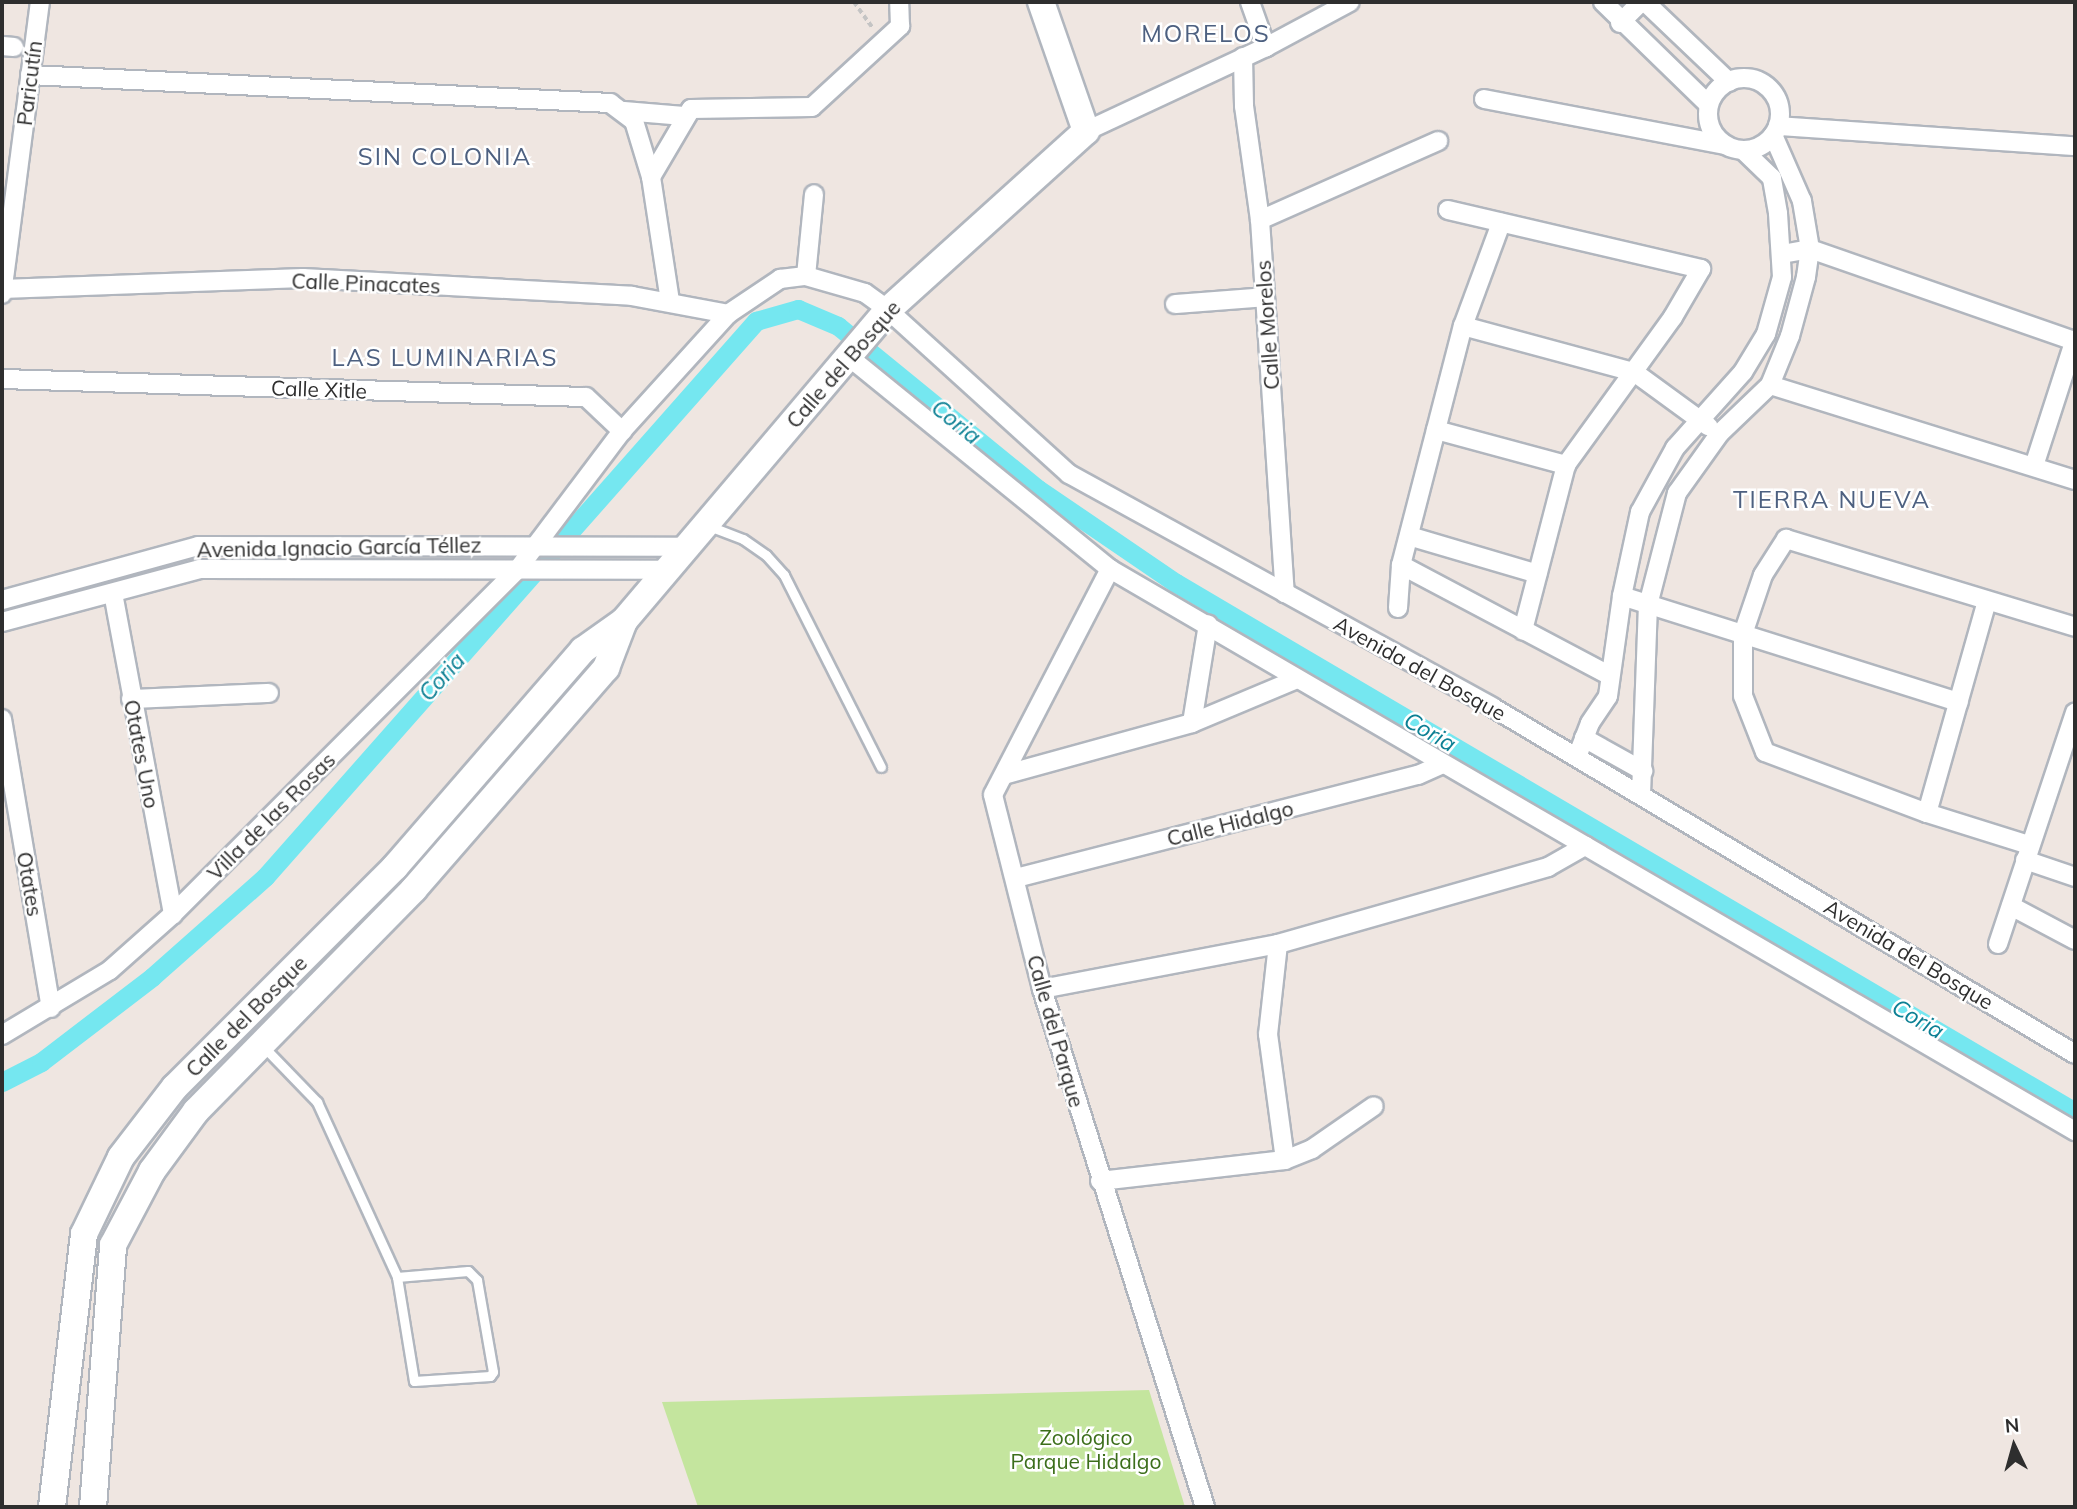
<!DOCTYPE html>
<html>
<head>
<meta charset="utf-8">
<style>
	body { margin:0 }
	#map { position:relative; width:2077px; height:1509px; overflow:hidden; background:#efe6e1; font-family:Mulish,sans-serif }
	div>[style] { position:absolute }
	[style*='--x'] { left:calc(var(--x)*1px); top:calc(var(--y)*1px); width:calc(var(--w)*1px); rotate:calc(var(--a)*1deg) }
	.green>* { inset:0; background:#c4e59e }
	.canal>* { height:19px; margin:-9.5px; padding:0 9.5px; transform-origin:9.5px; border-radius:9.5px; background:#75e7f0 }
	.path>* { height:3.5px; margin-top:-1.75px; transform-origin:0; background:repeating-linear-gradient(90deg,#c4c4c4 0 5px,transparent 0 8.5px) }
	.roads { filter:drop-shadow(2px 0 #b1b6be) drop-shadow(-2px 0 #b1b6be) drop-shadow(0 2px #b1b6be) drop-shadow(0 -2px #b1b6be) }
	.lane>* { height:9px; margin:-4.5px; padding:0 4.5px; transform-origin:4.5px; border-radius:4.5px; background:#fff }
	.street>* { height:18px; margin:-9px; padding:0 9px; transform-origin:9px; border-radius:9px; background:#fff }
	.street>.ring { margin:-9px; padding:0; box-sizing:content-box; background:none; border:18px solid #fff; border-radius:50% }
	.secondary>* { height:26px; margin:-13px; padding:0 13px; transform-origin:13px; border-radius:13px; background:#fff }
	span { translate:-50% -50%; white-space:nowrap; text-align:center; line-height:1.15; -webkit-text-stroke:5px #fff; paint-order:stroke }
	.street-label { font-size:21px; color:#2e2e2e }
	.park-label { font-size:21px; color:#3c6e1b }
	.water-label { font-size:23px; color:#0d8094; font-style:italic }
	.quarter-label { font-size:24px; color:#4d6080; letter-spacing:2px }
	.frame { position:absolute; inset:0; border:4px solid #2e2e2e; pointer-events:none }
	.north { position:absolute; left:1979px; top:1411px; width:70px; height:70px; -webkit-text-stroke:5px #fff; paint-order:stroke; rotate:355deg; font-size:19px; font-weight:700; line-height:28px; text-align:center; color:#2e2e2e }
	.north::after { content:''; display:block; margin:auto; width:24px; height:32px; background:#2e2e2e; clip-path:polygon(50% 0,100% 100%,50% 72%,0 100%) }
</style>
</head>
<body>
<div id="map">
	<div class="green">
		<div style="clip-path:polygon(1149px 1390px,1185px 1507px,698px 1507px,662px 1402px)"></div>
	</div>
	<div class="canal">
		<div style="--x:2;--y:1082;--w:44;--a:-27.1"></div>
		<div style="--x:41;--y:1062;--w:140;--a:-37.4"></div>
		<div style="--x:152;--y:977;--w:151;--a:-41.5"></div>
		<div style="--x:265;--y:877;--w:742;--a:-48.55"></div>
		<div style="--x:756;--y:321;--w:44;--a:-15.9"></div>
		<div style="--x:798;--y:309;--w:43;--a:23"></div>
		<div style="--x:838;--y:326;--w:258;--a:39.2"></div>
		<div style="--x:1038;--y:489;--w:167;--a:34.3"></div>
		<div style="--x:1176;--y:583;--w:1043;--a:30.47"></div>
	</div>
	<div class="path">
		<div style="--x:854;--y:2;--w:31;--a:54"></div>
	</div>
	<div class="roads">
		<div class="lane">
			<div style="--x:709;--y:526;--w:36;--a:21"></div>
			<div style="--x:743;--y:539;--w:28;--a:35"></div>
			<div style="--x:766;--y:555;--w:27;--a:48"></div>
			<div style="--x:784;--y:575;--w:215;--a:63.2"></div>
			<div style="--x:263;--y:1046;--w:78;--a:46"></div>
			<div style="--x:317;--y:1102;--w:192;--a:65.4"></div>
			<div style="--x:397;--y:1277;--w:71;--a:-4.8"></div>
			<div style="--x:468;--y:1271;--w:13;--a:45"></div>
			<div style="--x:477;--y:1280;--w:93;--a:80.1"></div>
			<div style="--x:493;--y:1372;--w:5;--a:127"></div>
			<div style="--x:490;--y:1376;--w:76;--a:176.2"></div>
			<div style="--x:414;--y:1381;--w:105;--a:-99.3"></div>
		</div>
		<div class="street">
			<div style="--x:1250;--y:2;--w:48;--a:70.4"></div>
			<div style="--x:1603;--y:2;--w:146;--a:44.2"></div>
			<div style="--x:1645;--y:2;--w:116;--a:43.6"></div>
			<div style="--x:1620;--y:23;--w:30;--a:-45"></div>
			<div style="--x:2;--y:46;--w:12;--a:5"></div>
			<div style="--x:1243;--y:57;--w:49;--a:88.8"></div>
			<div style="--x:1244;--y:106;--w:115;--a:82"></div>
			<div style="--x:1260;--y:220;--w:374;--a:86.2"></div>
			<div style="--x:30;--y:75;--w:581;--a:2.76"></div>
			<div style="--x:610;--y:103;--w:30;--a:37"></div>
			<div style="--x:634;--y:121;--w:59;--a:73.1"></div>
			<div style="--x:651;--y:177;--w:125;--a:81.3"></div>
			<div class="ring" style="left:1708px;top:78px;width:54px;height:54px"></div>
			<div style="--x:1484;--y:99;--w:245;--a:10.8"></div>
			<div style="--x:624;--y:111;--w:60;--a:4.8"></div>
			<div style="--x:1778;--y:126;--w:298;--a:3.9"></div>
			<div style="--x:1086;--y:131;--w:199;--a:-25"></div>
			<div style="--x:1266;--y:47;--w:95;--a:-28.2"></div>
			<div style="--x:651;--y:177;--w:79;--a:-59.5"></div>
			<div style="--x:691;--y:109;--w:121;--a:-0.9"></div>
			<div style="--x:812;--y:107;--w:120;--a:-42.6"></div>
			<div style="--x:900;--y:26;--w:24;--a:-92"></div>
			<div style="--x:1448;--y:210;--w:260;--a:13.1"></div>
			<div style="--x:1701;--y:269;--w:56;--a:120.3"></div>
			<div style="--x:1673;--y:317;--w:183;--a:125.9"></div>
			<div style="--x:1566;--y:465;--w:171;--a:104.6"></div>
			<div style="--x:1260;--y:220;--w:195;--a:-23.9"></div>
			<div style="--x:1782;--y:254;--w:28;--a:-10"></div>
			<div style="--x:1810;--y:249;--w:280;--a:19.2"></div>
			<div style="--x:806;--y:276;--w:82;--a:-84.4"></div>
			<div style="--x:2;--y:289;--w:301;--a:-2.1"></div>
			<div style="--x:303;--y:278;--w:329;--a:3.1"></div>
			<div style="--x:632;--y:296;--w:98;--a:10.6"></div>
			<div style="--x:2;--y:294;--w:294;--a:-82.6"></div>
			<div style="--x:1175;--y:304;--w:90;--a:-4.4"></div>
			<div style="--x:1463;--y:326;--w:177;--a:15.1"></div>
			<div style="--x:1634;--y:372;--w:92;--a:36.1"></div>
			<div style="--x:849;--y:357;--w:336;--a:39.1"></div>
			<div style="--x:1110;--y:569;--w:1117;--a:30.22"></div>
			<div style="--x:2;--y:379;--w:584;--a:1.77"></div>
			<div style="--x:586;--y:397;--w:50;--a:43.4"></div>
			<div style="--x:1770;--y:385;--w:319;--a:17.3"></div>
			<div style="--x:1436;--y:430;--w:135;--a:15.1"></div>
			<div style="--x:2034;--y:466;--w:133;--a:-72.1"></div>
			<div style="--x:1409;--y:536;--w:134;--a:16.4"></div>
			<div style="--x:1401;--y:565;--w:235;--a:27.9"></div>
			<div style="--x:1110;--y:569;--w:254;--a:117.4"></div>
			<div style="--x:993;--y:795;--w:200;--a:75.8"></div>
			<div style="--x:1042;--y:989;--w:543;--a:72.53"></div>
			<div style="--x:113;--y:593;--w:327;--a:79.4"></div>
			<div style="--x:1622;--y:596;--w:353;--a:17.5"></div>
			<div style="--x:2;--y:600;--w:203;--a:-15.4"></div>
			<div style="--x:198;--y:546;--w:485;--a:0.1"></div>
			<div style="--x:1398;--y:608;--w:43;--a:-86"></div>
			<div style="--x:1401;--y:565;--w:247;--a:-75.5"></div>
			<div style="--x:1463;--y:326;--w:110;--a:-69.7"></div>
			<div style="--x:2;--y:622;--w:205;--a:-15"></div>
			<div style="--x:200;--y:569;--w:468;--a:0.1"></div>
			<div style="--x:131;--y:699;--w:138;--a:-2.5"></div>
			<div style="--x:2;--y:719;--w:293;--a:80.4"></div>
			<div style="--x:1192;--y:723;--w:100;--a:-80.8"></div>
			<div style="--x:1584;--y:738;--w:68;--a:29.2"></div>
			<div style="--x:1577;--y:757;--w:36;--a:-69"></div>
			<div style="--x:1590;--y:723;--w:32;--a:-56"></div>
			<div style="--x:1608;--y:696;--w:101;--a:-82"></div>
			<div style="--x:1622;--y:596;--w:86;--a:-77.9"></div>
			<div style="--x:1640;--y:512;--w:73;--a:-61.3"></div>
			<div style="--x:1675;--y:448;--w:102;--a:-48.2"></div>
			<div style="--x:1743;--y:372;--w:44;--a:-58.8"></div>
			<div style="--x:1766;--y:334;--w:59;--a:-74.3"></div>
			<div style="--x:1782;--y:277;--w:64;--a:-93.6"></div>
			<div style="--x:1778;--y:213;--w:36;--a:-100"></div>
			<div style="--x:1772;--y:178;--w:40;--a:-136"></div>
			<div style="--x:1007;--y:774;--w:192;--a:-15.4"></div>
			<div style="--x:1192;--y:723;--w:112;--a:-22.7"></div>
			<div style="--x:1641;--y:795;--w:190;--a:-87.9"></div>
			<div style="--x:1648;--y:605;--w:116;--a:-75.5"></div>
			<div style="--x:1677;--y:493;--w:74;--a:-54.4"></div>
			<div style="--x:1720;--y:433;--w:69;--a:-43.8"></div>
			<div style="--x:1770;--y:385;--w:53;--a:-67.8"></div>
			<div style="--x:1790;--y:336;--w:61;--a:-74.8"></div>
			<div style="--x:1806;--y:277;--w:28;--a:-82"></div>
			<div style="--x:1810;--y:249;--w:49;--a:-99.5"></div>
			<div style="--x:1802;--y:201;--w:72;--a:-113.7"></div>
			<div style="--x:1927;--y:813;--w:220;--a:-74.2"></div>
			<div style="--x:2029;--y:845;--w:107;--a:-162.6"></div>
			<div style="--x:1927;--y:813;--w:173;--a:-159.4"></div>
			<div style="--x:1765;--y:752;--w:60;--a:-111.4"></div>
			<div style="--x:1743;--y:696;--w:62;--a:-90"></div>
			<div style="--x:1743;--y:634;--w:62;--a:-71.3"></div>
			<div style="--x:1763;--y:575;--w:43;--a:-57.4"></div>
			<div style="--x:1786;--y:539;--w:302;--a:16.9"></div>
			<div style="--x:2025;--y:860;--w:53;--a:18.8"></div>
			<div style="--x:1016;--y:878;--w:415;--a:-14.4"></div>
			<div style="--x:1418;--y:775;--w:27;--a:-24"></div>
			<div style="--x:2011;--y:906;--w:72;--a:28"></div>
			<div style="--x:1278;--y:944;--w:91;--a:96.3"></div>
			<div style="--x:1268;--y:1034;--w:127;--a:82.3"></div>
			<div style="--x:1998;--y:944;--w:244;--a:-71.6"></div>
			<div style="--x:1042;--y:989;--w:240;--a:-10.8"></div>
			<div style="--x:1278;--y:944;--w:281;--a:-15.9"></div>
			<div style="--x:1548;--y:867;--w:43;--a:-29.6"></div>
			<div style="--x:2;--y:1035;--w:126;--a:-31"></div>
			<div style="--x:110;--y:970;--w:84;--a:-41.6"></div>
			<div style="--x:173;--y:914;--w:488;--a:-45"></div>
			<div style="--x:518;--y:569;--w:173;--a:-53"></div>
			<div style="--x:622;--y:431;--w:158;--a:-47.8"></div>
			<div style="--x:728;--y:314;--w:63;--a:-33.9"></div>
			<div style="--x:780;--y:279;--w:26;--a:-7"></div>
			<div style="--x:806;--y:276;--w:61;--a:16.1"></div>
			<div style="--x:865;--y:293;--w:29;--a:36"></div>
			<div style="--x:888;--y:310;--w:244;--a:42.2"></div>
			<div style="--x:1069;--y:474;--w:483;--a:28.8"></div>
			<div style="--x:1492;--y:707;--w:678;--a:30.76"></div>
			<div style="--x:1100;--y:1181;--w:186;--a:-6.5"></div>
			<div style="--x:1285;--y:1160;--w:29;--a:-22"></div>
			<div style="--x:1312;--y:1149;--w:75;--a:-34.7"></div>
		</div>
		<div class="secondary">
			<div style="--x:52;--y:1507;--w:275;--a:-83.3"></div>
			<div style="--x:84;--y:1234;--w:85;--a:-64.3"></div>
			<div style="--x:121;--y:1157;--w:88;--a:-52.4"></div>
			<div style="--x:175;--y:1087;--w:311;--a:-45"></div>
			<div style="--x:395;--y:867;--w:287;--a:-49.1"></div>
			<div style="--x:583;--y:650;--w:50;--a:-35.3"></div>
			<div style="--x:624;--y:621;--w:408;--a:-49.7"></div>
			<div style="--x:888;--y:310;--w:267;--a:-42.1"></div>
			<div style="--x:1086;--y:131;--w:137;--a:-109.2"></div>
			<div style="--x:93;--y:1507;--w:263;--a:-85.6"></div>
			<div style="--x:113;--y:1245;--w:84;--a:-62.2"></div>
			<div style="--x:152;--y:1171;--w:74;--a:-53.7"></div>
			<div style="--x:196;--y:1111;--w:311;--a:-45.5"></div>
			<div style="--x:414;--y:889;--w:293;--a:-49"></div>
			<div style="--x:606;--y:668;--w:50;--a:-69"></div>
		</div>
	</div>
	<div class="street-label">
		<span style="left:29px;top:83px;rotate:-83deg">Paricutín</span>
		<span style="left:366px;top:283px;rotate:2deg">Calle Pinacates</span>
		<span style="left:1267px;top:325px;rotate:-94deg">Calle Morelos</span>
		<span style="left:843px;top:364px;rotate:-49deg">Calle del Bosque</span>
		<span style="left:319px;top:389px;rotate:2deg">Calle Xitle</span>
		<span style="left:339px;top:547px;rotate:-1deg">Avenida Ignacio García Téllez</span>
		<span style="left:1420px;top:668px;rotate:29deg">Avenida del Bosque</span>
		<span style="left:142px;top:754px;rotate:79deg">Otates Uno</span>
		<span style="left:271px;top:816px;rotate:-45deg">Villa de las Rosas</span>
		<span style="left:1230px;top:823px;rotate:-14deg">Calle Hidalgo</span>
		<span style="left:30px;top:884px;rotate:80deg">Otates</span>
		<span style="left:1909px;top:954px;rotate:31deg">Avenida del Bosque</span>
		<span style="left:246px;top:1016px;rotate:-45deg">Calle del Bosque</span>
		<span style="left:1056px;top:1031px;rotate:74deg">Calle del Parque</span>
	</div>
	<div class="park-label">
		<span style="left:1086px;top:1449px">Zoológico<br>Parque Hidalgo</span>
	</div>
	<div class="water-label">
		<span style="left:956px;top:422px;rotate:39deg">Coria</span>
		<span style="left:442px;top:677px;rotate:-48deg">Coria</span>
		<span style="left:1430px;top:732px;rotate:30deg">Coria</span>
		<span style="left:1918px;top:1019px;rotate:30deg">Coria</span>
	</div>
	<div class="quarter-label">
		<span style="left:1206px;top:34px">MORELOS</span>
		<span style="left:445px;top:157px">SIN COLONIA</span>
		<span style="left:445px;top:358px">LAS LUMINARIAS</span>
		<span style="left:1832px;top:500px">TIERRA NUEVA</span>
	</div>
	<div class="frame"></div>
	<div class="north">N</div>
</div>
</body>
</html>
